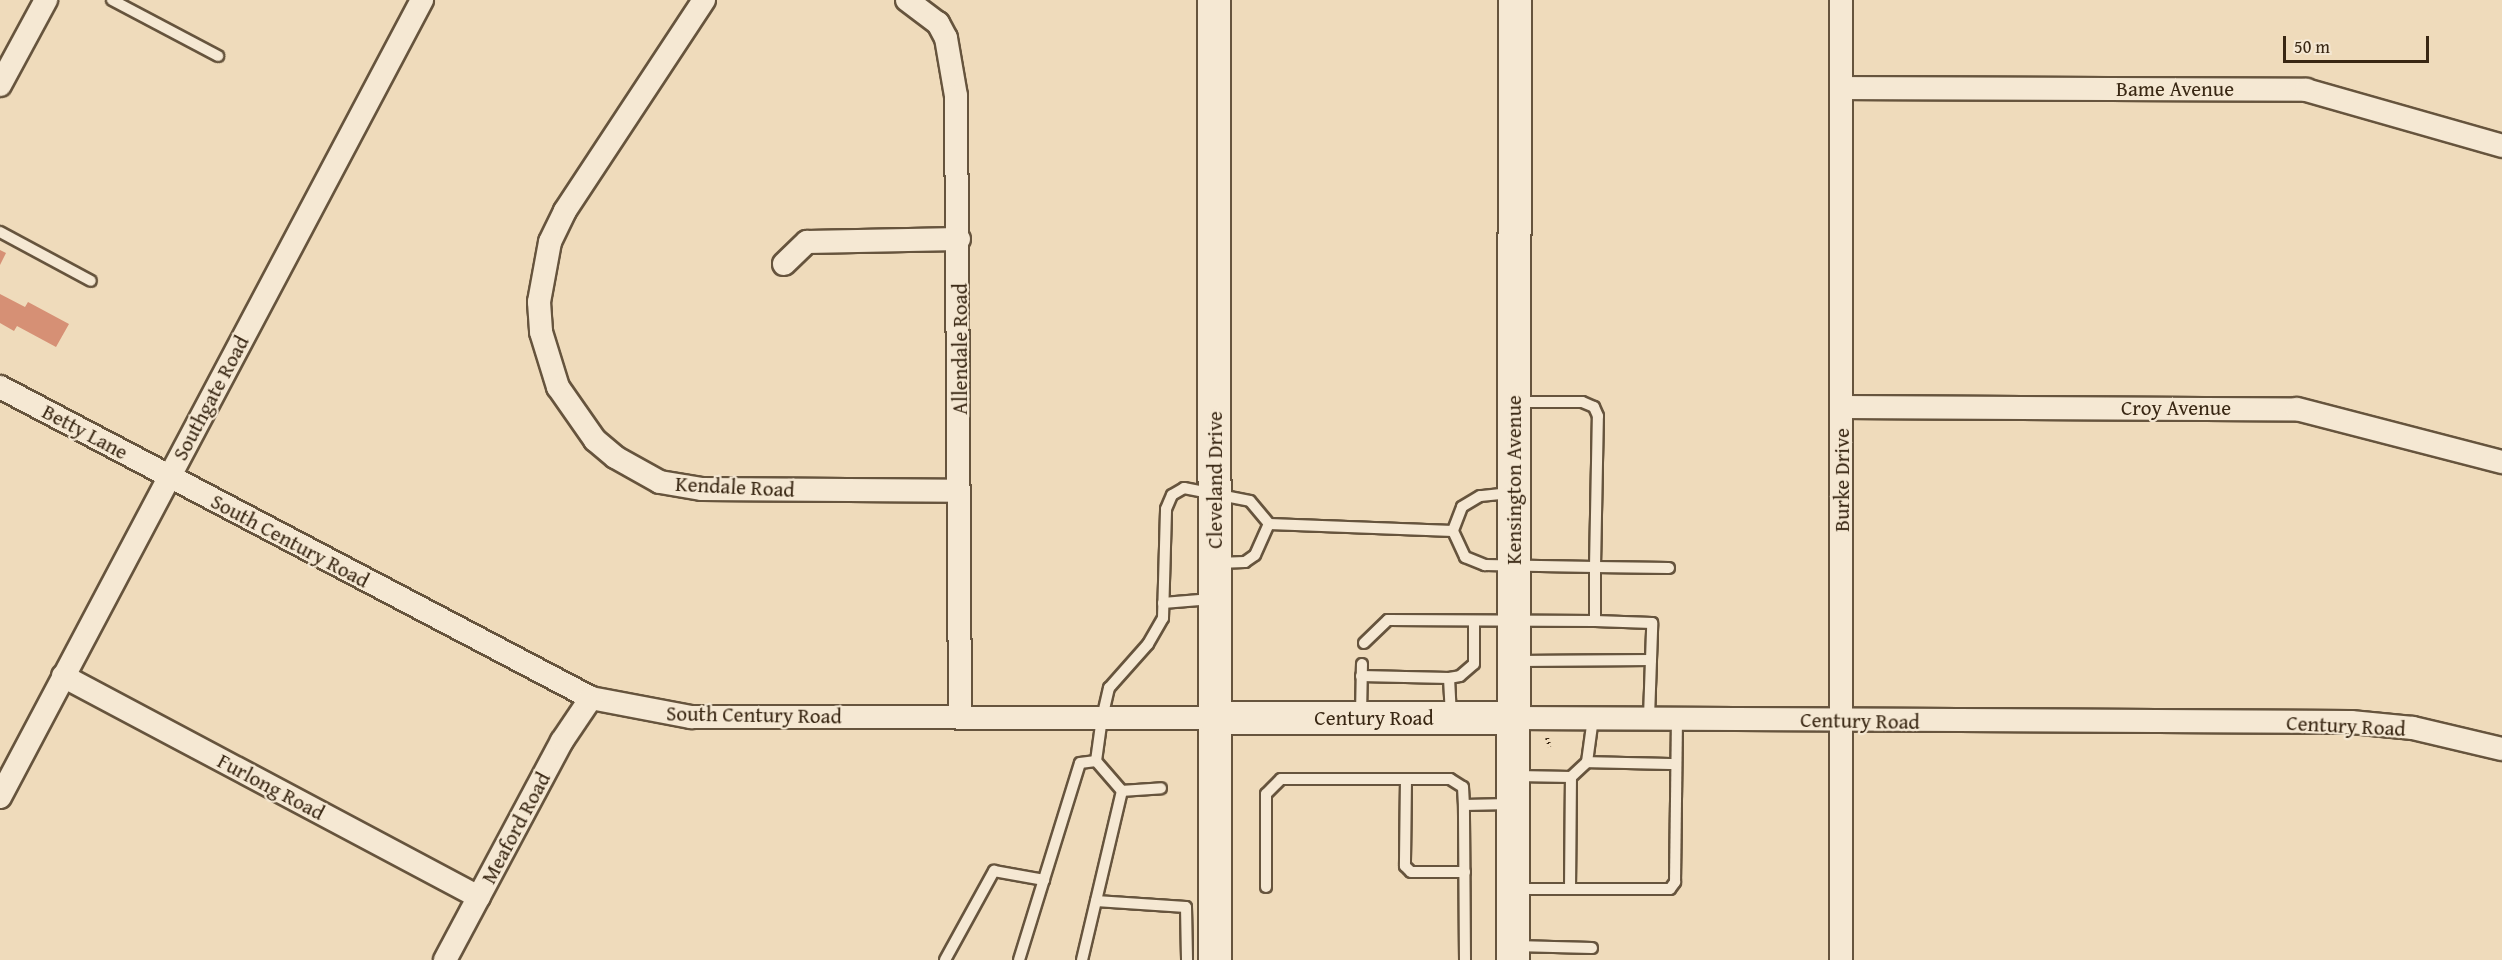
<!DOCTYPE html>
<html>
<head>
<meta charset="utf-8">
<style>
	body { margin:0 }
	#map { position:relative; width:2502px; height:960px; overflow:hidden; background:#efdbbb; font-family:"Gentium Book Plus",serif }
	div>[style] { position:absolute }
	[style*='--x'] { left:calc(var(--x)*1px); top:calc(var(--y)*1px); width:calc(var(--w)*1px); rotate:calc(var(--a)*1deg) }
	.building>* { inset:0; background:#d69075 }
	.path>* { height:4px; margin-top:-2px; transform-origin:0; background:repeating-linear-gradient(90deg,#392713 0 1.5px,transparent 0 4.5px) }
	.roads { filter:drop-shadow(2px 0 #66543d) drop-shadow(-2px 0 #66543d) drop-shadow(0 2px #66543d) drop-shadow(0 -2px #66543d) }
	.lane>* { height:10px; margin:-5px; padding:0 5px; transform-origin:5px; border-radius:5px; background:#f5e8d3 }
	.street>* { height:22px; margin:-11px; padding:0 11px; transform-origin:11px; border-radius:11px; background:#f5e8d3 }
	.secondary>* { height:32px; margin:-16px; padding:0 16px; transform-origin:16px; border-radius:16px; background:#f5e8d3 }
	span { translate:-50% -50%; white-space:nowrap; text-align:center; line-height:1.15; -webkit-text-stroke:4.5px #f5e8d3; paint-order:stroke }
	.street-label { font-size:21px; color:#392713 }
	.scale { position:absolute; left:2283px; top:36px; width:146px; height:27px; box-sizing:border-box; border:3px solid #392713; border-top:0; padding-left:8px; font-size:18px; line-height:21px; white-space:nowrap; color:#392713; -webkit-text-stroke:4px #f5e8d3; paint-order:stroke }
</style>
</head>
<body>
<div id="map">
	<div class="building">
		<div style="clip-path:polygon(0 250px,6px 253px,0 265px)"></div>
		<div style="clip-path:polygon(0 294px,25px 307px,28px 302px,69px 324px,56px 347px,17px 326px,14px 331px,0 323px)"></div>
	</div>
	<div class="path">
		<div style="--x:1547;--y:738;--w:9;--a:72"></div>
	</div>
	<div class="roads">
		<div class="lane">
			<div style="--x:112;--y:0;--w:120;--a:27.8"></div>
			<div style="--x:0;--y:232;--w:103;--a:28.3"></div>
			<div style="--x:1510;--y:493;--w:30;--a:174"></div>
			<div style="--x:1480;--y:496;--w:21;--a:149"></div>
			<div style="--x:1462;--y:507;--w:26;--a:111"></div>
			<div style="--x:1453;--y:531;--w:29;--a:65"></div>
			<div style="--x:1465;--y:557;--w:22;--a:22"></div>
			<div style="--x:1485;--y:565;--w:110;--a:1"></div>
			<div style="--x:1595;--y:567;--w:151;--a:-88.9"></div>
			<div style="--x:1598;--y:416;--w:10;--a:-114"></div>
			<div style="--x:1594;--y:407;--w:13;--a:-157"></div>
			<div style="--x:1582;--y:402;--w:66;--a:180"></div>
			<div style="--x:1217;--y:563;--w:28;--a:-2"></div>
			<div style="--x:1245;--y:562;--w:12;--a:-35"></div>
			<div style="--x:1255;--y:555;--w:34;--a:-66"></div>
			<div style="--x:1163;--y:603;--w:49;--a:-4.7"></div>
			<div style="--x:1364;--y:643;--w:33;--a:-44"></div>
			<div style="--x:1388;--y:620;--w:207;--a:0.3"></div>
			<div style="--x:1651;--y:660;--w:37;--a:-88"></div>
			<div style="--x:1652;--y:623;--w:57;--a:-178"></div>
			<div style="--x:1595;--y:621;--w:54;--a:-90"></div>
			<div style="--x:1595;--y:567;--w:74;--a:0.8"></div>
			<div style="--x:1517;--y:661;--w:134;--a:-0.4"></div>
			<div style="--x:1651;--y:660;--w:57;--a:92"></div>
			<div style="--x:1361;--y:676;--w:88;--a:1.3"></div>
			<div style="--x:1449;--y:678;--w:37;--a:87"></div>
			<div style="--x:1449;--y:678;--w:11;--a:-10"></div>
			<div style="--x:1460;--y:676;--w:18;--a:-41"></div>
			<div style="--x:1474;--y:664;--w:42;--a:-90"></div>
			<div style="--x:1361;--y:715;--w:51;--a:-88.9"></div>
			<div style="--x:1587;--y:762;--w:44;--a:-82.2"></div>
			<div style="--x:1517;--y:776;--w:54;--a:1.1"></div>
			<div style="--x:1406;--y:779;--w:87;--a:90.7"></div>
			<div style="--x:1405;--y:866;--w:8;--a:45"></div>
			<div style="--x:1411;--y:872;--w:54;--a:0"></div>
			<div style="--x:1122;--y:791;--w:39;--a:-4"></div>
			<div style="--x:1266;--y:887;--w:93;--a:-90"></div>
			<div style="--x:1266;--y:794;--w:21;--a:-45"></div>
			<div style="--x:1281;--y:779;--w:169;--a:0"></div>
			<div style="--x:1450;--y:779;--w:15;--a:32"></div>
			<div style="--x:1463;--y:787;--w:18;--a:87"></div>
			<div style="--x:1516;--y:889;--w:154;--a:0"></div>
			<div style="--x:1670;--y:889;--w:9;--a:-54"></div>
			<div style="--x:1675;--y:882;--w:165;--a:-89.3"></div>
			<div style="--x:1570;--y:889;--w:112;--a:-89.5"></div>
			<div style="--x:1571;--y:777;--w:22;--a:-43"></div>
			<div style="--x:1587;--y:762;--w:89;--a:1.3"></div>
			<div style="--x:1096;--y:901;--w:90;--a:3.8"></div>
			<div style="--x:1186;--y:907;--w:53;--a:88.9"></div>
			<div style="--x:1515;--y:946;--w:77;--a:1.5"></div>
			<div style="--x:945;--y:960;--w:102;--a:-61.2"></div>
			<div style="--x:994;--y:871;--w:51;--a:10.2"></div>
			<div style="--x:1019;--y:960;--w:206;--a:-72.8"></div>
			<div style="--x:1080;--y:763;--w:16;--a:-7"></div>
			<div style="--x:1082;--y:960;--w:174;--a:-76.7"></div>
			<div style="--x:1122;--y:791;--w:40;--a:-131"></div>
			<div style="--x:1096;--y:761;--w:43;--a:-82.1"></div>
			<div style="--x:1102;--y:718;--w:31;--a:-77"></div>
			<div style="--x:1109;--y:688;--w:59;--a:-48.4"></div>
			<div style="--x:1148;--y:644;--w:30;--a:-60"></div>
			<div style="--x:1163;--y:618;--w:109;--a:-88.4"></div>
			<div style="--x:1166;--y:509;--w:15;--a:-67"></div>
			<div style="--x:1172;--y:495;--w:14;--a:-30"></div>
			<div style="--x:1184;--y:488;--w:67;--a:11.1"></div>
			<div style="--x:1250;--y:501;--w:30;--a:50"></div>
			<div style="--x:1269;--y:524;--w:184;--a:2.2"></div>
			<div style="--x:1465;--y:960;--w:155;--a:-90.4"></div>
			<div style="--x:1464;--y:805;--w:46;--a:-1.2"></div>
		</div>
		<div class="street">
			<div style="--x:704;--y:0;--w:253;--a:123.4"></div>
			<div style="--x:565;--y:211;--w:34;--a:116"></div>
			<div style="--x:550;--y:242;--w:61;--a:100.4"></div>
			<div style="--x:539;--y:302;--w:30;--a:86"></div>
			<div style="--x:541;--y:332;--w:58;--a:72.8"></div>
			<div style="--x:558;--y:387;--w:65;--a:55.1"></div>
			<div style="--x:595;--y:440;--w:26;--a:40"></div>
			<div style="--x:615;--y:457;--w:51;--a:29.1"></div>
			<div style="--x:660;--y:482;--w:43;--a:9.5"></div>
			<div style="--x:702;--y:489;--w:256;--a:0.4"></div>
			<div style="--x:907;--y:0;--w:39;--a:37"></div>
			<div style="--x:938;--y:23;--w:17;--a:62"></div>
			<div style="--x:946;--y:38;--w:59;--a:80.2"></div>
			<div style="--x:956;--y:96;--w:621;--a:89.63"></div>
			<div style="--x:0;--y:85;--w:97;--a:-61.6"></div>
			<div style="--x:1841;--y:88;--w:465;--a:0.2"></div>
			<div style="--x:2306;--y:90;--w:204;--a:15.9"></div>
			<div style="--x:784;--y:264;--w:32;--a:-44"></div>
			<div style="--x:807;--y:242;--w:152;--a:-1.1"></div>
			<div style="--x:0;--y:387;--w:668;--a:27.75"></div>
			<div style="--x:591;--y:698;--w:102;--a:10.8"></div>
			<div style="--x:691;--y:717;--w:524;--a:0.11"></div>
			<div style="--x:1843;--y:407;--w:454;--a:0.3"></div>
			<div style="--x:2297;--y:409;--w:212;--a:14.5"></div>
			<div style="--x:63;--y:676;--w:471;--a:28"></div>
			<div style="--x:1514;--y:718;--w:837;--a:0.27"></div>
			<div style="--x:2351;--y:722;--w:62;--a:5.5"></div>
			<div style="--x:2413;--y:728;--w:91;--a:13.3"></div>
			<div style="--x:0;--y:797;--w:902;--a:-62.1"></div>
			<div style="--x:445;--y:960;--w:248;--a:-61.9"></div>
			<div style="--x:562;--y:741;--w:52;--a:-56"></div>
			<div style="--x:1841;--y:960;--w:960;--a:-90"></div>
		</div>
		<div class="secondary">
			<div style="--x:1214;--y:0;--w:960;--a:89.94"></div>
			<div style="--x:1215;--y:718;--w:299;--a:0"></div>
			<div style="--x:1513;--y:960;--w:960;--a:-89.88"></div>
		</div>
	</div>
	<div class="street-label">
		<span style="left:2175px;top:89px">Bame Avenue</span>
		<span style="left:960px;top:349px;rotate:-90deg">Allendale Road</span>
		<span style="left:211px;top:398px;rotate:-62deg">Southgate Road</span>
		<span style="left:2176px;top:408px">Croy Avenue</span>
		<span style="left:85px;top:432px;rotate:28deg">Betty Lane</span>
		<span style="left:1215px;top:480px;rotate:-90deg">Cleveland Drive</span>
		<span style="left:1514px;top:480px;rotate:-90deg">Kensington Avenue</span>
		<span style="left:1842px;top:480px;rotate:-90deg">Burke Drive</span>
		<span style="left:735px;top:487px;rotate:3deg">Kendale Road</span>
		<span style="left:290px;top:541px;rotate:28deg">South Century Road</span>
		<span style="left:754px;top:715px;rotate:1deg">South Century Road</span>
		<span style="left:1374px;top:718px">Century Road</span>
		<span style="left:1860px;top:721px;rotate:1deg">Century Road</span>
		<span style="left:2346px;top:726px;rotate:3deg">Century Road</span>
		<span style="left:271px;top:787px;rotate:28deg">Furlong Road</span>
		<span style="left:516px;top:828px;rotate:-62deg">Meaford Road</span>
	</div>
	<div class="scale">50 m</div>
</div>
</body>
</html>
